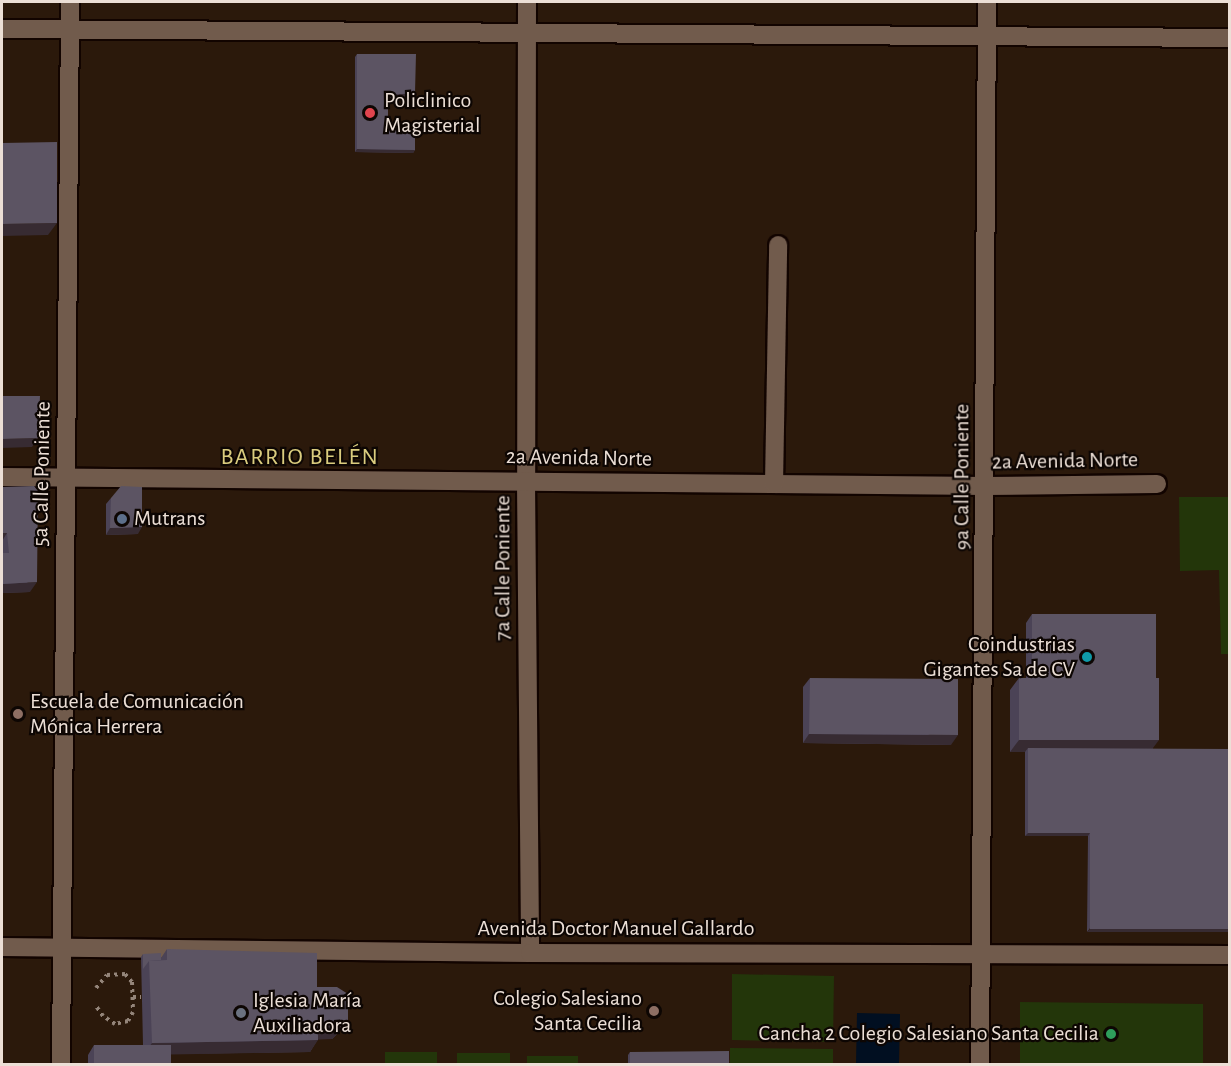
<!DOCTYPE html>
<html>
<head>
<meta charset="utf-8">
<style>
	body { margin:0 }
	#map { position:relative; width:1231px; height:1066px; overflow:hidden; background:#2b190b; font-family:"Alegreya Sans",sans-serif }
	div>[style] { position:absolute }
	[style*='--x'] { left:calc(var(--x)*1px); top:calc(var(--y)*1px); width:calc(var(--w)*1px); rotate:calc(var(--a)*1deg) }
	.green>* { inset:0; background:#23360a }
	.water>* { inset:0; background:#010f21 }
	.path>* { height:4px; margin-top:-2px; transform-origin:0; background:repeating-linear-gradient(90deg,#94857a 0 3px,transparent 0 7.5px) }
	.roads { filter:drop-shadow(2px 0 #120400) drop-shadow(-2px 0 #120400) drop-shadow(0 2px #120400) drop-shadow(0 -2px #120400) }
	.street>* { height:18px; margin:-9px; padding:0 9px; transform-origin:9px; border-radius:9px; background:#715b4c }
	.secondary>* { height:18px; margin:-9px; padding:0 9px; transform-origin:9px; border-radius:9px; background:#715b4c }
	.wall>* { inset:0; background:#4b4356 }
	.shaded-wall>* { inset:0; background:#372b32 }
	.building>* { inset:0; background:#5c5463 }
	.dots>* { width:16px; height:16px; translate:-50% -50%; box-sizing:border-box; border:3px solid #0d0603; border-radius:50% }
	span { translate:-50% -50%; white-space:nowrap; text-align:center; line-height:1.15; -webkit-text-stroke:4.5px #0d0603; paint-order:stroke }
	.poi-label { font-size:22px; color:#ecdfd6 }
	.left { translate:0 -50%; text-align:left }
	.right { translate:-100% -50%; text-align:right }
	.street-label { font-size:22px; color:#ecdfd6 }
	.neighbourhood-label { font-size:24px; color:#dacc7e; letter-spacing:1.5px }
	.frame { position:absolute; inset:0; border:3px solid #ecdfd6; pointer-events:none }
</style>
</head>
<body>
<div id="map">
	<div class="green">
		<div style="clip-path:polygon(1179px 497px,1229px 497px,1229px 654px,1221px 654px,1219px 570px,1180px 571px)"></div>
		<div style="clip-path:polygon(732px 974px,834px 976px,833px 1042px,732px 1040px)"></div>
		<div style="clip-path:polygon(1020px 1002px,1203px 1004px,1203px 1064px,1020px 1064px)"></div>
		<div style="clip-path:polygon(730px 1048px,833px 1049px,833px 1064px,730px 1064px)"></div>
		<div style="clip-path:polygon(385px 1052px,437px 1052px,437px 1064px,385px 1064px)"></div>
		<div style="clip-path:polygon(457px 1053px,510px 1053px,510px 1064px,457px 1064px)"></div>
		<div style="clip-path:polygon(527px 1056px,578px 1056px,578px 1064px,527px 1064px)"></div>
	</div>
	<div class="water">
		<div style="clip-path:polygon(857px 1013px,900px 1014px,899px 1064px,856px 1064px)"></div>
	</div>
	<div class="path">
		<div style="--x:96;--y:988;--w:17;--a:-50"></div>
		<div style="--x:107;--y:975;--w:18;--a:-3"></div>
		<div style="--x:125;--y:974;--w:11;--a:49"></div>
		<div style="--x:132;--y:982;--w:30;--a:88"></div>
		<div style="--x:133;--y:1012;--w:10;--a:119"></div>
		<div style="--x:128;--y:1021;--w:13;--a:167"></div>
		<div style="--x:115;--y:1024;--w:14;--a:-146"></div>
		<div style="--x:103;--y:1016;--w:12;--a:-125"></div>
		<div style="--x:133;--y:997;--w:8;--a:0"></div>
	</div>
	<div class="roads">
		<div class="street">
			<div style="--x:527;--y:2;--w:479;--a:90.1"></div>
			<div style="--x:526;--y:481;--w:472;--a:89.5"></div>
			<div style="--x:2;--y:29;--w:1228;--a:0.42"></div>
			<div style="--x:2;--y:477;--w:984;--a:0.52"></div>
			<div style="--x:986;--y:486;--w:171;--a:-0.7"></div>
			<div style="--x:774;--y:484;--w:239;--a:-89"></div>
			<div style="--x:2;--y:947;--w:528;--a:0.65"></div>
			<div style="--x:530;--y:953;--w:700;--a:0.16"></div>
		</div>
		<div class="secondary">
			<div style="--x:61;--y:1064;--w:1062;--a:-89.51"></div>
			<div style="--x:980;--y:1064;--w:1062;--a:-89.62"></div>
		</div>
	</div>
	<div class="wall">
		<div style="clip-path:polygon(357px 54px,415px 93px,413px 96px,388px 98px,388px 125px,415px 150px,413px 153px,355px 152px,355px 57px)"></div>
		<div style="clip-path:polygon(2px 487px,30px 592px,2px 593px)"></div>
		<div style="clip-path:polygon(111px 498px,138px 534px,106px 535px,106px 504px)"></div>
		<div style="clip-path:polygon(1032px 614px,1153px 749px,1230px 749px,1087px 932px,1088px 836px,1025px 836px,1025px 752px,1010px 752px,1010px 690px,1019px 678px,1026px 678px,1026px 623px)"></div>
		<div style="clip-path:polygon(810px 678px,951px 745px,803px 743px,803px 687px)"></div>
		<div style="clip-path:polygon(167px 949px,317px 987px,348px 1020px,339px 1032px,332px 1039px,318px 1039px,310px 1052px,171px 1054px,171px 1065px,88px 1065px,88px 1055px,94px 1045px,143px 1045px,141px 957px,143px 954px,161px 958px)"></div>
		<div style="clip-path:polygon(630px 1052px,729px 1065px,628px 1065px,628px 1055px)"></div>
	</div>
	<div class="shaded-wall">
		<div style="clip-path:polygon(415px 93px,413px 96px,385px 98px,388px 95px)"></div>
		<div style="clip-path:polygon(357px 149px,415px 150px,413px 153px,355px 152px)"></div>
		<div style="clip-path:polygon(57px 223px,48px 235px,2px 236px,2px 224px)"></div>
		<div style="clip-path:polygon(38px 438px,32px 447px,2px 448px,2px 439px)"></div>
		<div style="clip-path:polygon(142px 527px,138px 534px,106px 535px,110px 528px)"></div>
		<div style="clip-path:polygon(2px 533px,7px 533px,2px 541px)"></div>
		<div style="clip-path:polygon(37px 582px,30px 592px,2px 593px,2px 584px)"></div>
		<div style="clip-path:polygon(809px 734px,958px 735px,951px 745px,803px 743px)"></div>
		<div style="clip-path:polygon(1019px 740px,1159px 740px,1150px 752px,1028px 748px,1025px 752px,1010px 752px)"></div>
		<div style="clip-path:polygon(1028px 833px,1090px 833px,1088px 836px,1025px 836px)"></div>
		<div style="clip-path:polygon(1090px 929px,1230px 929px,1230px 932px,1087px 932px)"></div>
		<div style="clip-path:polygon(348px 1020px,339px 1032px,332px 1039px,310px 1040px,318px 1027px)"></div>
		<div style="clip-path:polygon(318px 1040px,310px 1052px,143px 1055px,152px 1043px)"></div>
	</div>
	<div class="building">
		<div style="clip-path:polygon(357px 54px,416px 54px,415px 93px,388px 95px,388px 125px,415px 124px,415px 150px,357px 149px)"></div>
		<div style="clip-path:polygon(57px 142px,57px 223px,2px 224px,2px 143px)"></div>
		<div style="clip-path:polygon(2px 396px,40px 396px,38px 438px,2px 439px)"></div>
		<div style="clip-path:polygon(34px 486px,38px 491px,37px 582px,2px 584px,2px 553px,9px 553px,7px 533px,2px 533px,2px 487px)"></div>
		<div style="clip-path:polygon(121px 486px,142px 487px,142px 527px,110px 528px,111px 498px)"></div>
		<div style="clip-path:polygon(1032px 614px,1156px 614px,1156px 678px,1032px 678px)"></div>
		<div style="clip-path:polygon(810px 678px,958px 679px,958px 735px,809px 734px)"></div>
		<div style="clip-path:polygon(1019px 678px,1159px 678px,1159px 740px,1019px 740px)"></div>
		<div style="clip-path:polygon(1028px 748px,1230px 749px,1230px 929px,1090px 929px,1090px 833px,1028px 833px)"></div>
		<div style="clip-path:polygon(167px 949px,317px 953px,317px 987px,337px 987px,348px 994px,348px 1020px,340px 1026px,318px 1027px,318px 1040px,152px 1043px,149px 961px,167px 960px)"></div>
		<div style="clip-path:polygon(161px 953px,161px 960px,149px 961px,143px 969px,143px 954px)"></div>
		<div style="clip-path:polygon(94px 1045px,171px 1045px,171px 1065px,94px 1065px)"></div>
		<div style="clip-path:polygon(729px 1051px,729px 1065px,630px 1065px,630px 1052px)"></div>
	</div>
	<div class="dots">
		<div style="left:370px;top:113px;background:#e0444e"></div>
		<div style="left:122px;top:519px;background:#5c6f8a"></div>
		<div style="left:1087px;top:657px;background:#0f9aa8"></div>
		<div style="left:18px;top:714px;background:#8d6e63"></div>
		<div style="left:654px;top:1011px;background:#8d6e63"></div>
		<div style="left:241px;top:1013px;background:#6b7280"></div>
		<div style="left:1111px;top:1034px;background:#2e9e5b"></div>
	</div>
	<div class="poi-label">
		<span class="left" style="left:384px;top:113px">Policlinico<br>Magisterial</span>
		<span class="left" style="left:134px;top:519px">Mutrans</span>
		<span class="right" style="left:1075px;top:657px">Coindustrias<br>Gigantes Sa de CV</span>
		<span class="left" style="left:30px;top:714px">Escuela de Comunicación<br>Mónica Herrera</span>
		<span class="right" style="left:642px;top:1011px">Colegio Salesiano<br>Santa Cecilia</span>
		<span class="left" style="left:253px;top:1013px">Iglesia María<br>Auxiliadora</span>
		<span class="right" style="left:1099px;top:1034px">Cancha 2 Colegio Salesiano Santa Cecilia</span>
	</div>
	<div class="street-label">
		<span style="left:579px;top:458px;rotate:1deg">2a Avenida Norte</span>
		<span style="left:1065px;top:461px;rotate:-1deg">2a Avenida Norte</span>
		<span style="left:42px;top:474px;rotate:-89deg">5a Calle Poniente</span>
		<span style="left:962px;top:477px;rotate:-90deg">9a Calle Poniente</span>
		<span style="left:503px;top:568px;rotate:-90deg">7a Calle Poniente</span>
		<span style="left:616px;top:929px">Avenida Doctor Manuel Gallardo</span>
	</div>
	<div class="neighbourhood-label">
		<span style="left:300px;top:458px">BARRIO BELÉN</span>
	</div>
	<div class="frame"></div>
</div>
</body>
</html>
